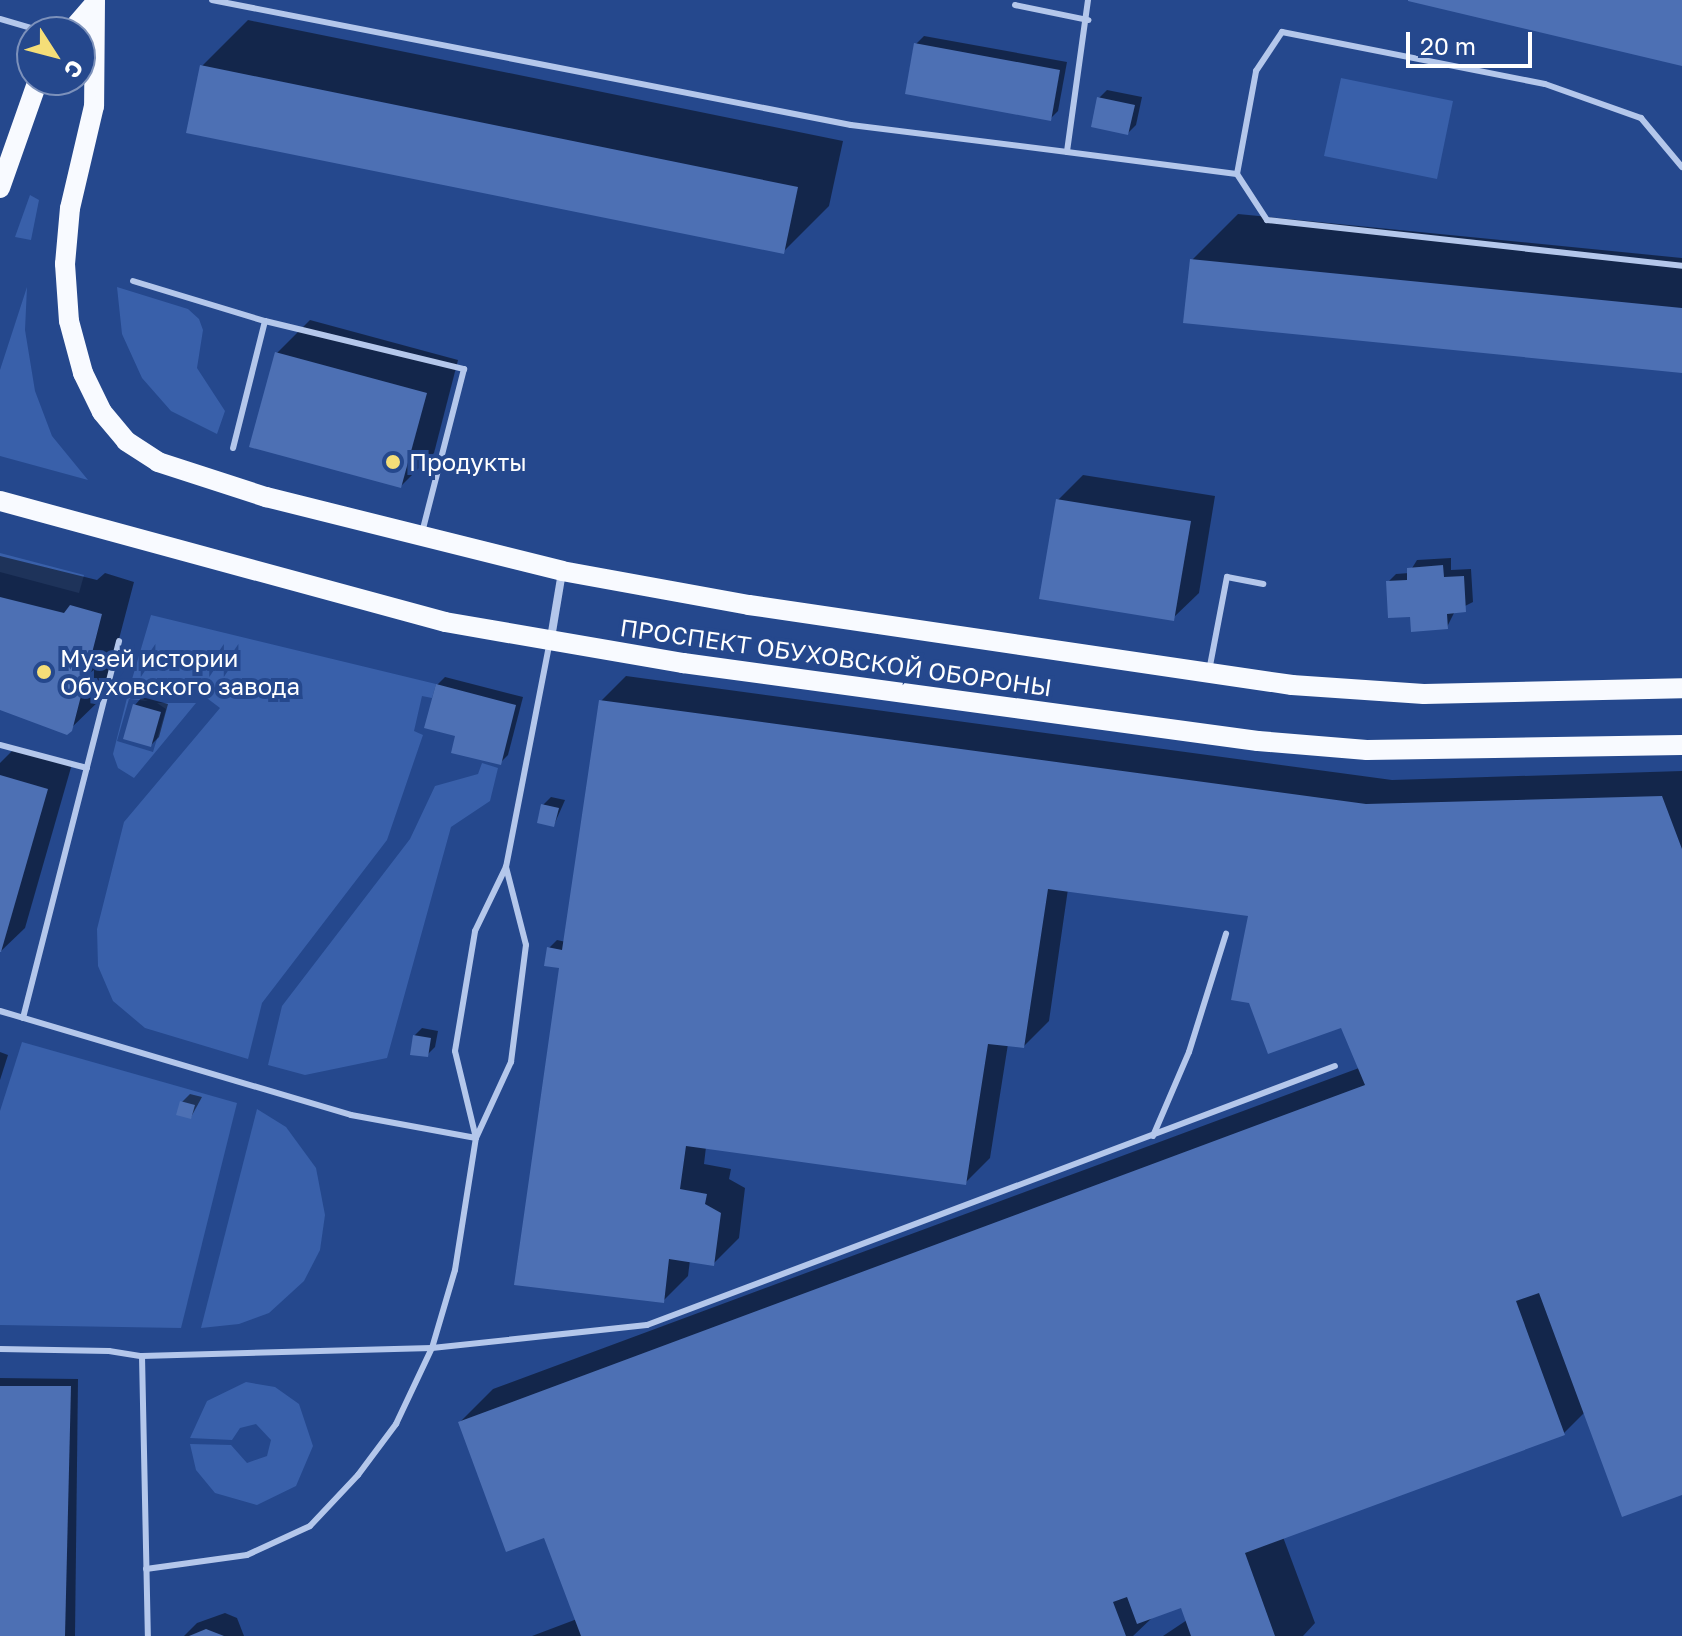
<!DOCTYPE html>
<html>
<head>
<meta charset="utf-8">
<style>
	body { margin:0 }
	#map { position:relative; width:1682px; height:1636px; overflow:hidden; background:#25488d; font-family:"Golos Text",sans-serif }
	div>[style] { position:absolute }
	[style*='--x'] { left:calc(var(--x)*1px); top:calc(var(--y)*1px); width:calc(var(--w)*1px); rotate:calc(var(--a)*1deg) }
	.green>* { inset:0; background:#3960aa }
	.shadow>* { inset:0; background:#0007 }
	.building>* { inset:0; background:#4d70b4 }
	.lane>* { height:6px; margin:-3px; padding:0 3px; transform-origin:3px; border-radius:3px; background:#b4c7eb }
	.street>* { height:8px; margin:-4px; padding:0 4px; transform-origin:4px; border-radius:4px; background:#b4c7eb }
	.primary>* { height:20px; margin:-10px; padding:0 10px; transform-origin:10px; border-radius:10px; background:#f8faff }
	.dots>* { width:22px; height:22px; translate:-50% -50%; box-sizing:border-box; border:4px solid #25488d; border-radius:50% }
	span { translate:-50% -50%; white-space:nowrap; text-align:center; line-height:1.15; -webkit-text-stroke:8px #25488d; paint-order:stroke }
	.poi-label { font-size:24px; color:#fff }
	.left { translate:0 -50%; text-align:left }
	.street-label { font-size:24px; color:#fff }
	.north { position:absolute; left:16px; top:16px; width:80px; height:80px; box-sizing:border-box; background:#25488d; border:2px solid #7c91bb; border-radius:50%; rotate:126deg; font-size:22px; font-weight:700; line-height:32px; text-align:center; color:#fff }
	.north::after { content:''; display:block; margin:auto; width:28px; height:36px; background:#f5de78; clip-path:polygon(50% 0,100% 100%,50% 72%,0 100%) }
	.scale { position:absolute; left:1406px; top:32px; width:126px; height:36px; box-sizing:border-box; border:4px solid #fff; border-top:0; padding-left:10px; font-size:24px; line-height:28px; white-space:nowrap; color:#fff; -webkit-text-stroke:6px #25488d; paint-order:stroke }
</style>
</head>
<body>
<div id="map">
	<div class="green">
		<div style="clip-path:polygon(1341px 78px,1453px 101px,1437px 179px,1324px 156px)"></div>
		<div style="clip-path:polygon(30px 195px,39px 200px,31px 240px,15px 237px)"></div>
		<div style="clip-path:polygon(27px 287px,25px 330px,35px 391px,52px 436px,88px 480px,0 456px,0 370px)"></div>
		<div style="clip-path:polygon(117px 287px,188px 309px,199px 319px,203px 330px,197px 368px,225px 411px,217px 434px,171px 411px,142px 378px,122px 334px)"></div>
		<div style="clip-path:polygon(0 553px,84px 575px,79px 593px,0 572px)"></div>
		<div style="clip-path:polygon(151px 615px,436px 684px,432px 698px,422px 696px,414px 731px,423px 735px,387px 840px,262px 1003px,248px 1059px,145px 1028px,113px 1001px,98px 966px,97px 929px,124px 822px,220px 708px,191px 686px,186px 694px,130px 686px)"></div>
		<div style="clip-path:polygon(128px 694px,148px 701px,129px 699px,117px 741px,153px 752px,166px 709px,157px 703px,196px 703px,134px 778px,118px 768px,113px 754px)"></div>
		<div style="clip-path:polygon(482px 763px,498px 768px,490px 801px,451px 827px,387px 1058px,305px 1075px,268px 1065px,282px 1006px,410px 839px,435px 786px,478px 774px)"></div>
		<div style="clip-path:polygon(22px 1042px,237px 1103px,181px 1328px,0 1325px,0 1111px)"></div>
		<div style="clip-path:polygon(257px 1109px,286px 1127px,316px 1168px,325px 1215px,320px 1250px,304px 1281px,269px 1313px,239px 1324px,201px 1328px)"></div>
		<div style="clip-path:polygon(246px 1382px,275px 1387px,299px 1404px,313px 1446px,296px 1486px,257px 1505px,215px 1493px,196px 1470px,190px 1444px,231px 1445px,247px 1463px,267px 1456px,271px 1440px,256px 1424px,240px 1428px,232px 1440px,190px 1438px,207px 1401px)"></div>
	</div>
	<div class="shadow">
		<div style="clip-path:polygon(248px 20px,843px 141px,829px 206px,783px 252px,202px 66px)"></div>
		<div style="clip-path:polygon(924px 36px,1067px 62px,1058px 111px,1050px 119px,916px 44px)"></div>
		<div style="clip-path:polygon(1107px 90px,1142px 97px,1136px 125px,1128px 133px,1099px 98px)"></div>
		<div style="clip-path:polygon(1238px 214px,1682px 258px,1682px 369px,1192px 260px)"></div>
		<div style="clip-path:polygon(310px 320px,458px 360px,434px 453px,401px 486px,277px 353px)"></div>
		<div style="clip-path:polygon(1083px 475px,1215px 496px,1199px 593px,1173px 618px,1058px 500px)"></div>
		<div style="clip-path:polygon(0 556px,97px 580px,105px 573px,134px 582px,104px 696px,66px 733px,0 708px)"></div>
		<div style="clip-path:polygon(1451px 558px,1451px 570px,1471px 569px,1473px 602px,1455px 611px,1447px 627px,1412px 614px,1388px 582px,1396px 574px,1409px 573px,1417px 560px)"></div>
		<div style="clip-path:polygon(626px 676px,1392px 780px,1682px 771px,1682px 1493px,1585px 1412px,1564px 1433px,1283px 1537px,1315px 1623px,1303px 1636px,1163px 1636px,1187px 1620px,1182px 1605px,1154px 1616px,1133px 1636px,532px 1636px,577px 1619px,546px 1535px,460px 1422px,493px 1389px,1359px 1068px,1342px 1025px,1250px 914px,1068px 889px,1049px 1021px,1024px 1046px,1008px 1044px,990px 1158px,965px 1183px,706px 1147px,704px 1164px,731px 1169px,729px 1179px,745px 1188px,739px 1238px,713px 1264px,690px 1260px,688px 1276px,663px 1301px,562px 962px,549px 948px,557px 940px,566px 942px,601px 701px)"></div>
		<div style="clip-path:polygon(445px 677px,523px 697px,508px 755px,500px 763px,457px 735px,437px 685px)"></div>
		<div style="clip-path:polygon(142px 697px,168px 704px,159px 737px,151px 745px,135px 705px)"></div>
		<div style="clip-path:polygon(16px 747px,72px 764px,25px 928px,0 952px,0 763px)"></div>
		<div style="clip-path:polygon(551px 797px,565px 800px,554px 825px,543px 805px)"></div>
		<div style="clip-path:polygon(422px 1028px,438px 1031px,435px 1047px,427px 1055px,414px 1036px)"></div>
		<div style="clip-path:polygon(0 1052px,8px 1055px,0 1080px)"></div>
		<div style="clip-path:polygon(190px 1094px,202px 1097px,191px 1117px,182px 1102px)"></div>
		<div style="clip-path:polygon(0 1378px,78px 1379px,75px 1636px,0 1636px)"></div>
		<div style="clip-path:polygon(225px 1613px,237px 1618px,244px 1636px,184px 1636px,197px 1623px)"></div>
	</div>
	<div class="building">
		<div style="clip-path:polygon(1408px 0,1682px 0,1682px 66px,1408px 1px)"></div>
		<div style="clip-path:polygon(914px 43px,1060px 70px,1051px 121px,905px 94px)"></div>
		<div style="clip-path:polygon(200px 65px,798px 187px,784px 254px,186px 133px)"></div>
		<div style="clip-path:polygon(1097px 97px,1135px 105px,1128px 135px,1091px 127px)"></div>
		<div style="clip-path:polygon(1190px 259px,1682px 308px,1682px 373px,1183px 323px)"></div>
		<div style="clip-path:polygon(275px 352px,427px 393px,401px 488px,249px 447px)"></div>
		<div style="clip-path:polygon(1056px 499px,1191px 521px,1174px 621px,1039px 599px)"></div>
		<div style="clip-path:polygon(1443px 565px,1444px 577px,1464px 576px,1466px 612px,1447px 614px,1448px 629px,1411px 632px,1410px 617px,1388px 618px,1386px 581px,1407px 580px,1407px 568px)"></div>
		<div style="clip-path:polygon(0 597px,64px 613px,70px 605px,102px 614px,72px 731px,67px 735px,0 710px)"></div>
		<div style="clip-path:polygon(436px 684px,516px 705px,501px 765px,451px 753px,455px 736px,424px 728px)"></div>
		<div style="clip-path:polygon(599px 700px,1366px 804px,1662px 796px,1682px 849px,1682px 1495px,1622px 1517px,1539px 1293px,1516px 1301px,1565px 1435px,1245px 1553px,1275px 1636px,1191px 1636px,1181px 1608px,1137px 1624px,1127px 1597px,1113px 1602px,1126px 1636px,581px 1636px,544px 1538px,506px 1552px,458px 1422px,1365px 1085px,1341px 1028px,1268px 1054px,1249px 1003px,1231px 1000px,1248px 916px,1048px 889px,1024px 1048px,988px 1044px,966px 1185px,686px 1146px,680px 1189px,707px 1194px,705px 1204px,721px 1213px,714px 1266px,669px 1259px,664px 1303px,514px 1285px,559px 968px,544px 966px,547px 947px,562px 950px)"></div>
		<div style="clip-path:polygon(133px 704px,161px 712px,151px 747px,123px 739px)"></div>
		<div style="clip-path:polygon(0 775px,48px 789px,1px 952px,0 952px)"></div>
		<div style="clip-path:polygon(541px 804px,559px 808px,554px 827px,537px 823px)"></div>
		<div style="clip-path:polygon(413px 1035px,431px 1038px,428px 1057px,410px 1055px)"></div>
		<div style="clip-path:polygon(180px 1101px,195px 1105px,191px 1119px,176px 1115px)"></div>
		<div style="clip-path:polygon(0 1386px,71px 1386px,65px 1636px,0 1636px)"></div>
		<div style="clip-path:polygon(206px 1629px,224px 1636px,189px 1636px)"></div>
	</div>
	<div class="lane">
		<div style="--x:212;--y:0;--w:651;--a:11.07"></div>
		<div style="--x:851;--y:125;--w:218;--a:7.1"></div>
		<div style="--x:1088;--y:0;--w:153;--a:97.9"></div>
		<div style="--x:1067;--y:152;--w:171;--a:7.4"></div>
		<div style="--x:1237;--y:174;--w:55;--a:56.9"></div>
		<div style="--x:1267;--y:220;--w:418;--a:6.3"></div>
		<div style="--x:1015;--y:5;--w:75;--a:11.6"></div>
		<div style="--x:0;--y:19;--w:47;--a:16.1"></div>
		<div style="--x:1237;--y:174;--w:105;--a:-79.5"></div>
		<div style="--x:1256;--y:71;--w:47;--a:-56.3"></div>
		<div style="--x:1282;--y:32;--w:268;--a:11.2"></div>
		<div style="--x:1545;--y:84;--w:102;--a:19.5"></div>
		<div style="--x:1641;--y:118;--w:64;--a:50.1"></div>
		<div style="--x:133;--y:281;--w:138;--a:16.9"></div>
		<div style="--x:265;--y:321;--w:131;--a:104.1"></div>
		<div style="--x:265;--y:321;--w:205;--a:13.6"></div>
		<div style="--x:464;--y:369;--w:168;--a:104.4"></div>
		<div style="--x:1209;--y:671;--w:96;--a:-79.2"></div>
		<div style="--x:1227;--y:577;--w:37;--a:11"></div>
		<div style="--x:0;--y:745;--w:90;--a:14.8"></div>
		<div style="--x:0;--y:1011;--w:366;--a:16.5"></div>
		<div style="--x:351;--y:1115;--w:127;--a:10.4"></div>
		<div style="--x:23;--y:1018;--w:389;--a:-75.7"></div>
		<div style="--x:1153;--y:1136;--w:91;--a:-66.8"></div>
		<div style="--x:1189;--y:1052;--w:124;--a:-72.6"></div>
		<div style="--x:476;--y:1138;--w:89;--a:-103.6"></div>
		<div style="--x:455;--y:1051;--w:122;--a:-80.5"></div>
		<div style="--x:475;--y:931;--w:71;--a:-64.2"></div>
		<div style="--x:506;--y:867;--w:226;--a:-79"></div>
		<div style="--x:0;--y:1349;--w:109;--a:1.1"></div>
		<div style="--x:109;--y:1351;--w:33;--a:9"></div>
		<div style="--x:142;--y:1356;--w:290;--a:-1.6"></div>
		<div style="--x:432;--y:1348;--w:216;--a:-6.1"></div>
		<div style="--x:647;--y:1325;--w:735;--a:-20.63"></div>
		<div style="--x:142;--y:1356;--w:280;--a:88.8"></div>
		<div style="--x:146;--y:1569;--w:102;--a:-7.9"></div>
		<div style="--x:247;--y:1555;--w:69;--a:-24.7"></div>
		<div style="--x:310;--y:1526;--w:70;--a:-46.7"></div>
		<div style="--x:358;--y:1475;--w:64;--a:-53.3"></div>
		<div style="--x:396;--y:1424;--w:84;--a:-64.7"></div>
		<div style="--x:432;--y:1348;--w:81;--a:-73.6"></div>
		<div style="--x:455;--y:1270;--w:134;--a:-81"></div>
		<div style="--x:476;--y:1138;--w:84;--a:-65.3"></div>
		<div style="--x:511;--y:1062;--w:118;--a:-82.7"></div>
		<div style="--x:526;--y:945;--w:81;--a:-104.4"></div>
	</div>
	<div class="street">
		<div style="--x:551;--y:638;--w:67;--a:-80.5"></div>
	</div>
	<div class="primary">
		<div style="--x:95;--y:0;--w:106;--a:90.5"></div>
		<div style="--x:94;--y:106;--w:105;--a:103.2"></div>
		<div style="--x:70;--y:208;--w:56;--a:95.1"></div>
		<div style="--x:65;--y:264;--w:57;--a:86"></div>
		<div style="--x:69;--y:321;--w:54;--a:74.9"></div>
		<div style="--x:83;--y:373;--w:43;--a:64"></div>
		<div style="--x:102;--y:412;--w:38;--a:50"></div>
		<div style="--x:126;--y:441;--w:38;--a:33"></div>
		<div style="--x:158;--y:462;--w:114;--a:18"></div>
		<div style="--x:266;--y:497;--w:305;--a:14"></div>
		<div style="--x:562;--y:571;--w:190;--a:10.3"></div>
		<div style="--x:749;--y:605;--w:549;--a:8.38"></div>
		<div style="--x:1292;--y:685;--w:132;--a:3.9"></div>
		<div style="--x:1424;--y:694;--w:258;--a:-1.3"></div>
		<div style="--x:70;--y:32;--w:37;--a:-49"></div>
		<div style="--x:0;--y:188;--w:114;--a:-70.6"></div>
		<div style="--x:0;--y:501;--w:461;--a:15.2"></div>
		<div style="--x:445;--y:622;--w:242;--a:9.8"></div>
		<div style="--x:683;--y:663;--w:580;--a:7.73"></div>
		<div style="--x:1258;--y:741;--w:109;--a:4.7"></div>
		<div style="--x:1367;--y:750;--w:315;--a:-0.9"></div>
	</div>
	<div class="dots">
		<div style="left:393px;top:462px;background:#f5de78"></div>
		<div style="left:44px;top:672px;background:#f5de78"></div>
	</div>
	<div class="poi-label">
		<span class="left" style="left:409px;top:462px">Продукты</span>
		<span class="left" style="left:60px;top:672px">Музей истории<br>Обуховского завода</span>
	</div>
	<div class="street-label">
		<span style="left:836px;top:657px;rotate:8deg">ПРОСПЕКТ ОБУХОВСКОЙ ОБОРОНЫ</span>
	</div>
	<div class="north">С</div>
	<div class="scale">20 m</div>
</div>
</body>
</html>
